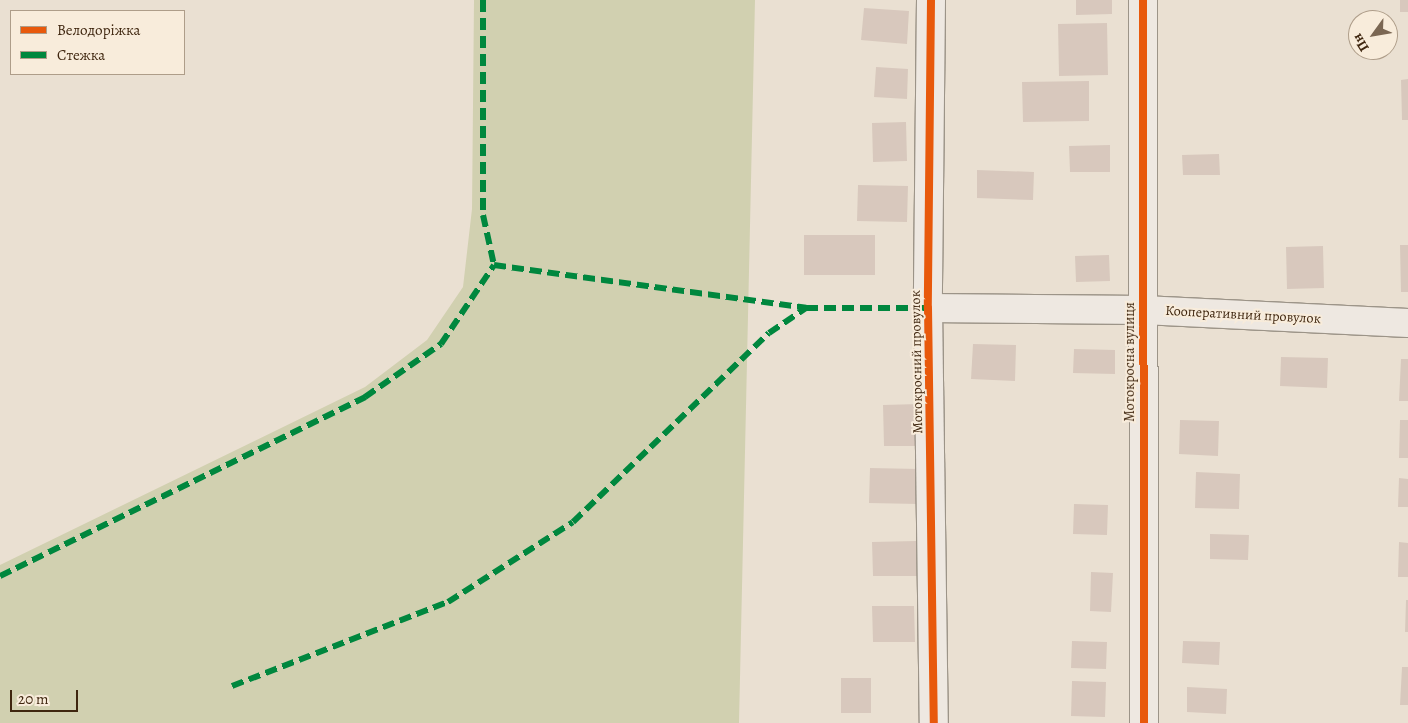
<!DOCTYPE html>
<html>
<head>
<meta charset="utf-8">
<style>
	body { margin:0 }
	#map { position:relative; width:1408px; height:723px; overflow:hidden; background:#eae0d2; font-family:Alegreya,serif }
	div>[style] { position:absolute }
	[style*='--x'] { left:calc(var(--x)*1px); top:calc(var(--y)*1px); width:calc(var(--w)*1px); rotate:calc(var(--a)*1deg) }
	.green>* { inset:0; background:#d1d0b0 }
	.building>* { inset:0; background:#d8c8bd }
	.roads { filter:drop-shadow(1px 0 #9c9488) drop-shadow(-1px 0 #9c9488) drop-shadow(0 1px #9c9488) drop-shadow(0 -1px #9c9488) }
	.minor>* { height:28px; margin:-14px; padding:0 14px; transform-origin:14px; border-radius:14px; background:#eee8e1 }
	.quiet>* { height:6px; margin-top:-3px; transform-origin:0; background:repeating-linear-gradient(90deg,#00873e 0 12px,transparent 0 18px) }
	.cycleway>* { height:8px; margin:-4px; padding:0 4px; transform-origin:4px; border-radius:4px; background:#e8590c }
	span { translate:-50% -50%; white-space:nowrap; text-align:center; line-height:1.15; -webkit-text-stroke:4px #f8ecdb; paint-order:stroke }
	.street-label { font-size:14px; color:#3f260f }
	.legend { position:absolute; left:10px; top:10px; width:175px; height:65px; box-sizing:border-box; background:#f8ecdb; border:1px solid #ae9d89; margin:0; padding:6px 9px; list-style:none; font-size:15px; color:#3f260f }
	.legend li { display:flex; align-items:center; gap:10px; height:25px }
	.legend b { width:25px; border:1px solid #ae9d89 }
	.north { position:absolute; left:1348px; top:10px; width:50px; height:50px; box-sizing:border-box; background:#f8ecdb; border:1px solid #ae9d89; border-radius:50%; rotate:238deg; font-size:14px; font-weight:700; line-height:20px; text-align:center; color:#3f260f }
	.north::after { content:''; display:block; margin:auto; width:18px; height:22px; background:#7b6753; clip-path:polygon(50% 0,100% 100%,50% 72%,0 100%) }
	.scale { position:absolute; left:10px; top:690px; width:68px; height:22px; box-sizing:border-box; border:2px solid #3f260f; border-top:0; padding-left:6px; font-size:15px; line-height:18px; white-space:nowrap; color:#3f260f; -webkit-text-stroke:4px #f8ecdb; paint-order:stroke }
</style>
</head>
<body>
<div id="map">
	<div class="green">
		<div style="clip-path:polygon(474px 0,755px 0,739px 723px,0 723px,0 565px,365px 387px,427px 340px,463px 287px,472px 209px)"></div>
	</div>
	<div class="building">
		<div style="clip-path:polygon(1076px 0,1112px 0,1112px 14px,1076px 15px)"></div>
		<div style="clip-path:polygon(1400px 0,1408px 0,1408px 12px,1400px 12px)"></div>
		<div style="clip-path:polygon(864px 8px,909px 11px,907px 44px,861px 40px)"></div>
		<div style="clip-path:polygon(1107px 23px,1108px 75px,1059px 76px,1058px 24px)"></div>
		<div style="clip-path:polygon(876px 67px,908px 69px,907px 99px,874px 97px)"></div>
		<div style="clip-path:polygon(1408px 79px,1408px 120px,1402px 120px,1401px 80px)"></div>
		<div style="clip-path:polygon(1089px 81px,1089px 121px,1023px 122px,1022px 82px)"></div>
		<div style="clip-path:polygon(906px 122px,907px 161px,873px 162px,872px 123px)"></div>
		<div style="clip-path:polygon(1110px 145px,1110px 172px,1070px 172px,1069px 146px)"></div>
		<div style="clip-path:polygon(1219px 154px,1220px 175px,1183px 175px,1182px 155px)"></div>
		<div style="clip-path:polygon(977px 170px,1034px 172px,1033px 200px,977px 198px)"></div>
		<div style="clip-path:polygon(858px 185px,908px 186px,907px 222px,857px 221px)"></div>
		<div style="clip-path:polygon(804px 235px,875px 235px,875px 275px,804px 275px)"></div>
		<div style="clip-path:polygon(1400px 245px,1408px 245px,1408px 292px,1401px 292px)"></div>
		<div style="clip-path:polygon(1323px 246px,1324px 288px,1287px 289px,1286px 247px)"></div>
		<div style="clip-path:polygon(1109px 255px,1110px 281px,1076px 282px,1075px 256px)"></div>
		<div style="clip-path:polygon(973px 344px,1016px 345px,1015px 381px,971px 379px)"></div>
		<div style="clip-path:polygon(1074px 349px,1115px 350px,1115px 374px,1073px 373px)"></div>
		<div style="clip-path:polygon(1281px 357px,1328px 358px,1327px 388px,1280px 386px)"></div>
		<div style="clip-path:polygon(1401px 359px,1408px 359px,1408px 401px,1399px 401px)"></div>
		<div style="clip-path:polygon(919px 404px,920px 446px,884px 446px,883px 405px)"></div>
		<div style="clip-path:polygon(1180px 420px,1219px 421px,1218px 456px,1179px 454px)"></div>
		<div style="clip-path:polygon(1400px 420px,1408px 420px,1408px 458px,1399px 458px)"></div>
		<div style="clip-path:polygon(870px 468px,919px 469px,918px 504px,869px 503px)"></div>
		<div style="clip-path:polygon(1196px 472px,1240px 474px,1239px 509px,1195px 508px)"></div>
		<div style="clip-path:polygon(1399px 478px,1408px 479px,1408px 507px,1398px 507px)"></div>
		<div style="clip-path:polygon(1074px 504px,1108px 505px,1107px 535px,1073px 534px)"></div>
		<div style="clip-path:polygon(1210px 534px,1249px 535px,1248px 560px,1210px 559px)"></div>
		<div style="clip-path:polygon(916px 541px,917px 576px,873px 576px,872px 542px)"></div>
		<div style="clip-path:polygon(1399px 542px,1408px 543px,1408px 577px,1398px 577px)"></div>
		<div style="clip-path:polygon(1091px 572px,1113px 573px,1111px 612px,1090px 611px)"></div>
		<div style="clip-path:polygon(1406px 600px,1408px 600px,1408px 632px,1405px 632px)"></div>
		<div style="clip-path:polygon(872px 606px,914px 606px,915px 642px,873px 642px)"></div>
		<div style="clip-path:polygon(1072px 641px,1107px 642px,1106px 669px,1071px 668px)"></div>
		<div style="clip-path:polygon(1183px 641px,1220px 642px,1219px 665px,1182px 663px)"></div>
		<div style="clip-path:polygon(1402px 667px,1408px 667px,1408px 705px,1400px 705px)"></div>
		<div style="clip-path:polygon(841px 678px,871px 678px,871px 713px,841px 713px)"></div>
		<div style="clip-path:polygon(1072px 681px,1106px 682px,1105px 717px,1071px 716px)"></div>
		<div style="clip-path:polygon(1187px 687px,1227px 689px,1226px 714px,1187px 712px)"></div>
	</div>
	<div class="roads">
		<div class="minor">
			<div style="--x:931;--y:0;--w:308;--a:90.6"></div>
			<div style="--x:928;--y:308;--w:415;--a:89.2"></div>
			<div style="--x:1143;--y:0;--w:723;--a:89.92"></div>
			<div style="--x:928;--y:308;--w:215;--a:0.5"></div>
			<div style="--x:1143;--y:310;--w:265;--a:2.8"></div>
		</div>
	</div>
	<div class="quiet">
		<div style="--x:483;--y:0;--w:215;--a:90"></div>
		<div style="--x:483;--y:215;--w:51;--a:77.6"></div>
		<div style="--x:0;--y:576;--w:407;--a:-26.1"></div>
		<div style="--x:365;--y:397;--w:93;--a:-34.9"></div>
		<div style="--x:441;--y:344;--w:95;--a:-56.1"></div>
		<div style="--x:494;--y:265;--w:315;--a:7.8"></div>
		<div style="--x:806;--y:308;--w:122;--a:0"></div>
		<div style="--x:232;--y:686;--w:232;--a:-21.3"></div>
		<div style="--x:448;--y:602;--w:148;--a:-32.6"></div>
		<div style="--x:573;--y:522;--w:272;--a:-44"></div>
		<div style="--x:769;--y:333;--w:45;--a:-34"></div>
	</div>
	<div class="cycleway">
		<div style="--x:931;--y:0;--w:308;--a:90.6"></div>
		<div style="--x:928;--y:308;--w:415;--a:89.2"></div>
		<div style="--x:1143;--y:0;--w:723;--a:89.92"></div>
	</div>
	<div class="street-label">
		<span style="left:1243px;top:315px;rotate:3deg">Кооперативний провулок</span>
		<span style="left:917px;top:362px;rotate:-91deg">Мотокросний провулок</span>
		<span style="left:1130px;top:362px;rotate:-90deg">Мотокросна вулиця</span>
	</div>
	<ul class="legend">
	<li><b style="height:6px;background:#e8590c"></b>Велодоріжка</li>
	<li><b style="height:6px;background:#00873e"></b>Стежка</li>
	</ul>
	<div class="north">Пн</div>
	<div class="scale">20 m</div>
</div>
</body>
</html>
